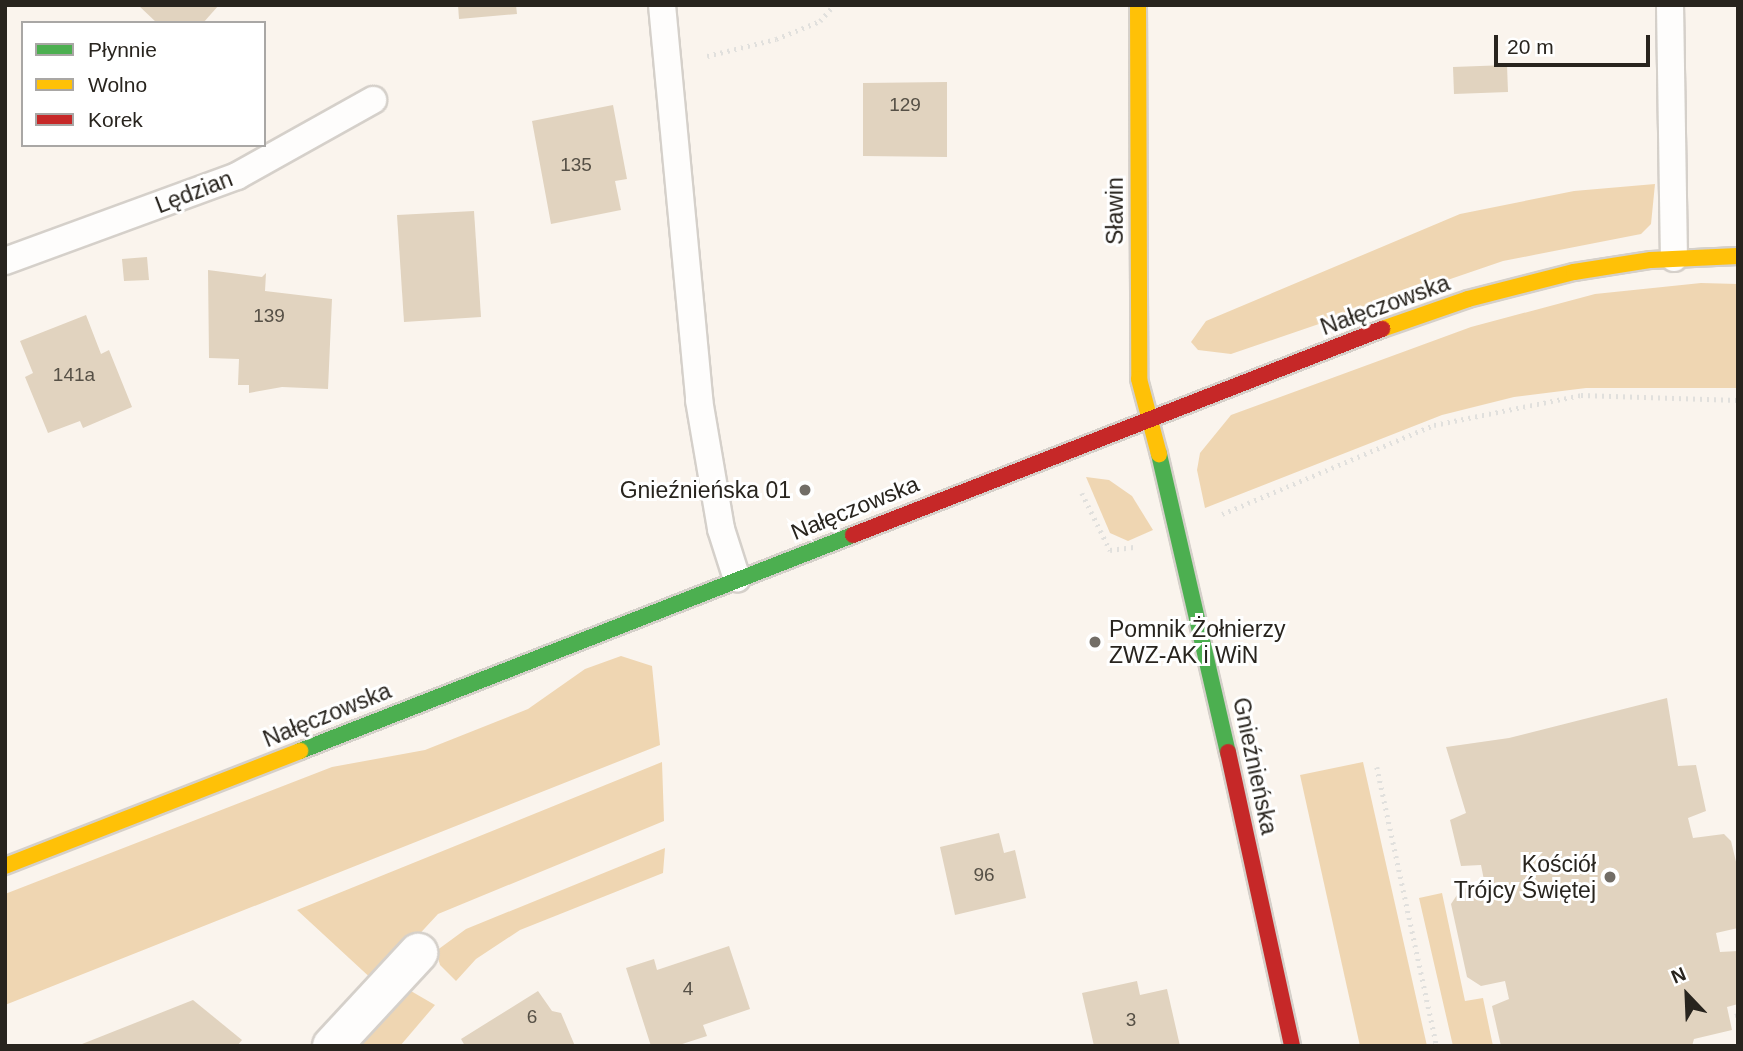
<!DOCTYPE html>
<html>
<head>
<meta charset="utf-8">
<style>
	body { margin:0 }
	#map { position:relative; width:1743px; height:1051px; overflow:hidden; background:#faf4ed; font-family:Helvetica,sans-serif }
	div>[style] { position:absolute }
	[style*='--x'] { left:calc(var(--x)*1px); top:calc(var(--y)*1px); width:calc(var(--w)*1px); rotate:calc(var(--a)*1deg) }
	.green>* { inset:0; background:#efd6b2 }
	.building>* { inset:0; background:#e1d3bf }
	.path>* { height:4.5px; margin-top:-2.25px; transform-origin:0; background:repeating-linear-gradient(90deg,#e1e0dd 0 2px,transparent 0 7px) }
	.roads { filter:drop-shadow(2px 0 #d5d0ca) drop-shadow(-2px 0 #d5d0ca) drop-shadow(0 2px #d5d0ca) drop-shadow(0 -2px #d5d0ca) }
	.lane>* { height:26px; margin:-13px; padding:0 13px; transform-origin:13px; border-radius:13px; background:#fefdfc }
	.street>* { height:38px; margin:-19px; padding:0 19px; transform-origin:19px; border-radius:19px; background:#fefdfc }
	.fast>* { height:16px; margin:-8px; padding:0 8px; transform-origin:8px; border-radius:8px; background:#4caf50 }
	.slow>* { height:16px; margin:-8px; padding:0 8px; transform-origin:8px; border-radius:8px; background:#ffc107 }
	.jam>* { height:16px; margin:-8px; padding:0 8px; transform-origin:8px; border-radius:8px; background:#c62828 }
	.dots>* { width:19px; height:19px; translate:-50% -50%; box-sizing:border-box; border:4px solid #fff; border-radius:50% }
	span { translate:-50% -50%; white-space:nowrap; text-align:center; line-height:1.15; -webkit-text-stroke:6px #fff; paint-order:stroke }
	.number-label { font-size:19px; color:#565046 }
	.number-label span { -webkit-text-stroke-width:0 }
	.street-label { font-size:23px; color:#28241e }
	.poi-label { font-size:23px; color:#28241e }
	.right { translate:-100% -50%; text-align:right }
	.left { translate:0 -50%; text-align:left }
	.frame { position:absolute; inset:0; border:7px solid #28241e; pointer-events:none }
	.legend { position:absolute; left:21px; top:21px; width:245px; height:126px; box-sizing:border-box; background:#fff; border:2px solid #a9a7a5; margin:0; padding:9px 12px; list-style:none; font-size:21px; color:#28241e }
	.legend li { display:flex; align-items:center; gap:14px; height:35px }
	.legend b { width:35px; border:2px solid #a9a7a5 }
	.north { position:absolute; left:1652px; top:960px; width:70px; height:70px; -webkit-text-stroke:5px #fff; paint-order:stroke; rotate:337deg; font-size:19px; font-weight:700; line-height:28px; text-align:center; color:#28241e }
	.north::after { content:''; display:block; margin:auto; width:24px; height:32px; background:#28241e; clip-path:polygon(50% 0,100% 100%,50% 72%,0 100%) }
	.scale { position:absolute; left:1494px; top:35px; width:156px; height:32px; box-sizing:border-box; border:4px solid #28241e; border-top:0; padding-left:9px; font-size:21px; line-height:24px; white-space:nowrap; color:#28241e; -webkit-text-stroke:5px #fff; paint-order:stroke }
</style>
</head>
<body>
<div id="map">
	<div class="green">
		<div style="clip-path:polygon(1655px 184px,1651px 224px,1641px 234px,1503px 261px,1231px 354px,1198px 350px,1191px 342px,1206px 321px,1460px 214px,1574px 191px)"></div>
		<div style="clip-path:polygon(1701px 283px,1738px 284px,1738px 388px,1586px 388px,1514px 397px,1442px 415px,1205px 508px,1197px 470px,1200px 453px,1231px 415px,1471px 327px,1595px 294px)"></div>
		<div style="clip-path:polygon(1086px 477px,1109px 480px,1132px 496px,1153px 530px,1128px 541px,1110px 533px)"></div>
		<div style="clip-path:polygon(621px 656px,652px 666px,660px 745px,5px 1005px,5px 894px,332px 767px,425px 750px,528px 709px,585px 669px)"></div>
		<div style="clip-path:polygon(662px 762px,664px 821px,438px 914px,375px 982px,297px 910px)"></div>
		<div style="clip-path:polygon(1363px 762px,1427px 1046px,1360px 1046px,1300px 775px)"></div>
		<div style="clip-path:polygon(665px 848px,663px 873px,520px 930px,476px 959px,456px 981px,440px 965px,436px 951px,466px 929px)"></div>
		<div style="clip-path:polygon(1442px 893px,1465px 1001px,1483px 998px,1493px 1046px,1453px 1046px,1419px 898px)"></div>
		<div style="clip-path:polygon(404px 987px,435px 1005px,400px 1046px,351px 1046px)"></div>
	</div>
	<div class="building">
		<div style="clip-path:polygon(138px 5px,219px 5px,203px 23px,157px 23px)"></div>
		<div style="clip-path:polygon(458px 5px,516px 5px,517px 14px,459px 19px)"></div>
		<div style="clip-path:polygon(1507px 65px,1508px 92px,1454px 94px,1453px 67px)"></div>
		<div style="clip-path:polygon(947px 82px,947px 157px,863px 156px,863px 83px)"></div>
		<div style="clip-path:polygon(613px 105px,627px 179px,615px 181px,621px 210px,551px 224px,532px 121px)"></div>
		<div style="clip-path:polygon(474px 211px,481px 317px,404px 322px,397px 215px)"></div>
		<div style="clip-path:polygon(147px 257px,149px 280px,124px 281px,122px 259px)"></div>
		<div style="clip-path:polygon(208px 270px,262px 277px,266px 273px,265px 291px,332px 299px,328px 389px,282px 387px,249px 393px,249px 385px,238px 385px,239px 359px,209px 358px)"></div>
		<div style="clip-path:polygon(86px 315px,101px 354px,109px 350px,132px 407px,83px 428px,80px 421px,48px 433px,25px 377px,33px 373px,20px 341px)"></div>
		<div style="clip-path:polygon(1667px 698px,1678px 766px,1696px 765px,1706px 811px,1688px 818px,1693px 838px,1724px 834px,1731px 841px,1738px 870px,1738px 928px,1716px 933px,1720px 952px,1738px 951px,1738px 1004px,1727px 1007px,1732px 1030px,1694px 1039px,1692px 1046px,1501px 1046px,1492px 1006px,1509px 999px,1505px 981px,1481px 986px,1467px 977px,1451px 904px,1461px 889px,1485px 885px,1481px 865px,1461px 866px,1450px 820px,1466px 813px,1446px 747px,1509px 738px)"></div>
		<div style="clip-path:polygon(999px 833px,1004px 853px,1015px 850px,1026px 898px,955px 915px,940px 847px)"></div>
		<div style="clip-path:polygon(729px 946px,750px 1009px,703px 1025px,707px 1036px,676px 1046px,651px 1046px,626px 968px,654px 959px,657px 970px)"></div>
		<div style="clip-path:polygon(1137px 981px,1140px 995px,1167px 989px,1180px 1046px,1094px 1046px,1082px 993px)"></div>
		<div style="clip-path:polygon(538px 991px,552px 1011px,561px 1013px,575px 1046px,465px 1046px,461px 1039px)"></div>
		<div style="clip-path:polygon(193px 1000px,242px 1040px,237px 1046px,77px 1046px)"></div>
	</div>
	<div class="path">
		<div style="--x:707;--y:56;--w:71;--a:-13.8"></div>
		<div style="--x:776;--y:39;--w:48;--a:-22.2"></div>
		<div style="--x:820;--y:21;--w:21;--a:-49"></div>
		<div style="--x:1082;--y:493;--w:64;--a:63.8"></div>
		<div style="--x:1110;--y:550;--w:26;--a:-7"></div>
		<div style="--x:1222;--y:514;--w:230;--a:-22.8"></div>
		<div style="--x:1434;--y:425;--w:150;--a:-11.5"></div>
		<div style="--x:1581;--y:395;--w:157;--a:1.8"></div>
		<div style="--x:1377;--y:767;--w:285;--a:77.9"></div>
		<div style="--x:1735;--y:1016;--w:3;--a:-18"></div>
	</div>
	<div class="roads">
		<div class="lane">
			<div style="--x:662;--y:5;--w:397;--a:84.6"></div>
			<div style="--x:699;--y:400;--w:131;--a:80.3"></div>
			<div style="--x:721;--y:529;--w:52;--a:72.3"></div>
			<div style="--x:1670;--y:5;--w:253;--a:89.1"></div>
			<div style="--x:5;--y:261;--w:247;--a:-20.1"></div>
			<div style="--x:237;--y:176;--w:156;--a:-29.2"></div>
		</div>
		<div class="street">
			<div style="--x:332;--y:1046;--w:127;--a:-47.2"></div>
		</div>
		<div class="fast">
			<div style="--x:1159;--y:454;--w:306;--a:77"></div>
			<div style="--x:300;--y:751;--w:594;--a:-21.34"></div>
		</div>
		<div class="slow">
			<div style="--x:1138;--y:5;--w:374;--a:89.8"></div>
			<div style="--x:1139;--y:379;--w:78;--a:75.1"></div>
			<div style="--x:1382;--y:329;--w:91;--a:-19.2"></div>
			<div style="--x:1468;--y:299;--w:109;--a:-14.3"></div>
			<div style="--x:1574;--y:272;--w:78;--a:-8.9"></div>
			<div style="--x:1651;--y:260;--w:87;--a:-2.6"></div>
			<div style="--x:5;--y:866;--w:317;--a:-21.3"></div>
		</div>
		<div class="jam">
			<div style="--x:853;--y:535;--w:568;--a:-21.28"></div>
			<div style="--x:1228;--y:752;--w:301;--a:77.7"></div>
		</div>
	</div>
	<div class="dots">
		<div style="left:805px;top:490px;background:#726d66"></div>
		<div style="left:1095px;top:642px;background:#726d66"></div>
		<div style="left:1610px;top:877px;background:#726d66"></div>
	</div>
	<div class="number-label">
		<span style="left:905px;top:105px">129</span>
		<span style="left:576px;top:165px">135</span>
		<span style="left:269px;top:316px">139</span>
		<span style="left:74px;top:375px">141a</span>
		<span style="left:984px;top:875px">96</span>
		<span style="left:688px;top:989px">4</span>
		<span style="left:532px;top:1017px">6</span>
		<span style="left:1131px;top:1020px">3</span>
	</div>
	<div class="street-label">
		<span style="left:194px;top:192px;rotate:-21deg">Lędzian</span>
		<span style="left:1115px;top:211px;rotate:-90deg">Sławin</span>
		<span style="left:1385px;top:305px;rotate:-20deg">Nałęczowska</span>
		<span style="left:855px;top:508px;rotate:-22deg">Nałęczowska</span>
		<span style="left:327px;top:715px;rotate:-22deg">Nałęczowska</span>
		<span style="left:1255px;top:766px;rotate:78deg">Gnieźnieńska</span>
	</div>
	<div class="poi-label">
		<span class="right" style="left:791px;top:490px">Gnieźnieńska 01</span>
		<span class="left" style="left:1109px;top:642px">Pomnik Żołnierzy<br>ZWZ-AK i WiN</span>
		<span class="right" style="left:1596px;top:877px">Kościół<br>Trójcy Świętej</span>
	</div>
	<div class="frame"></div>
	<ul class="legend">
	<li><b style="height:9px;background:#4caf50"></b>Płynnie</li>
	<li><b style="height:9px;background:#ffc107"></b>Wolno</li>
	<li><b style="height:9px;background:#c62828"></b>Korek</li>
	</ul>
	<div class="north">N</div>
	<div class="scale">20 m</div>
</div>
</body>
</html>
